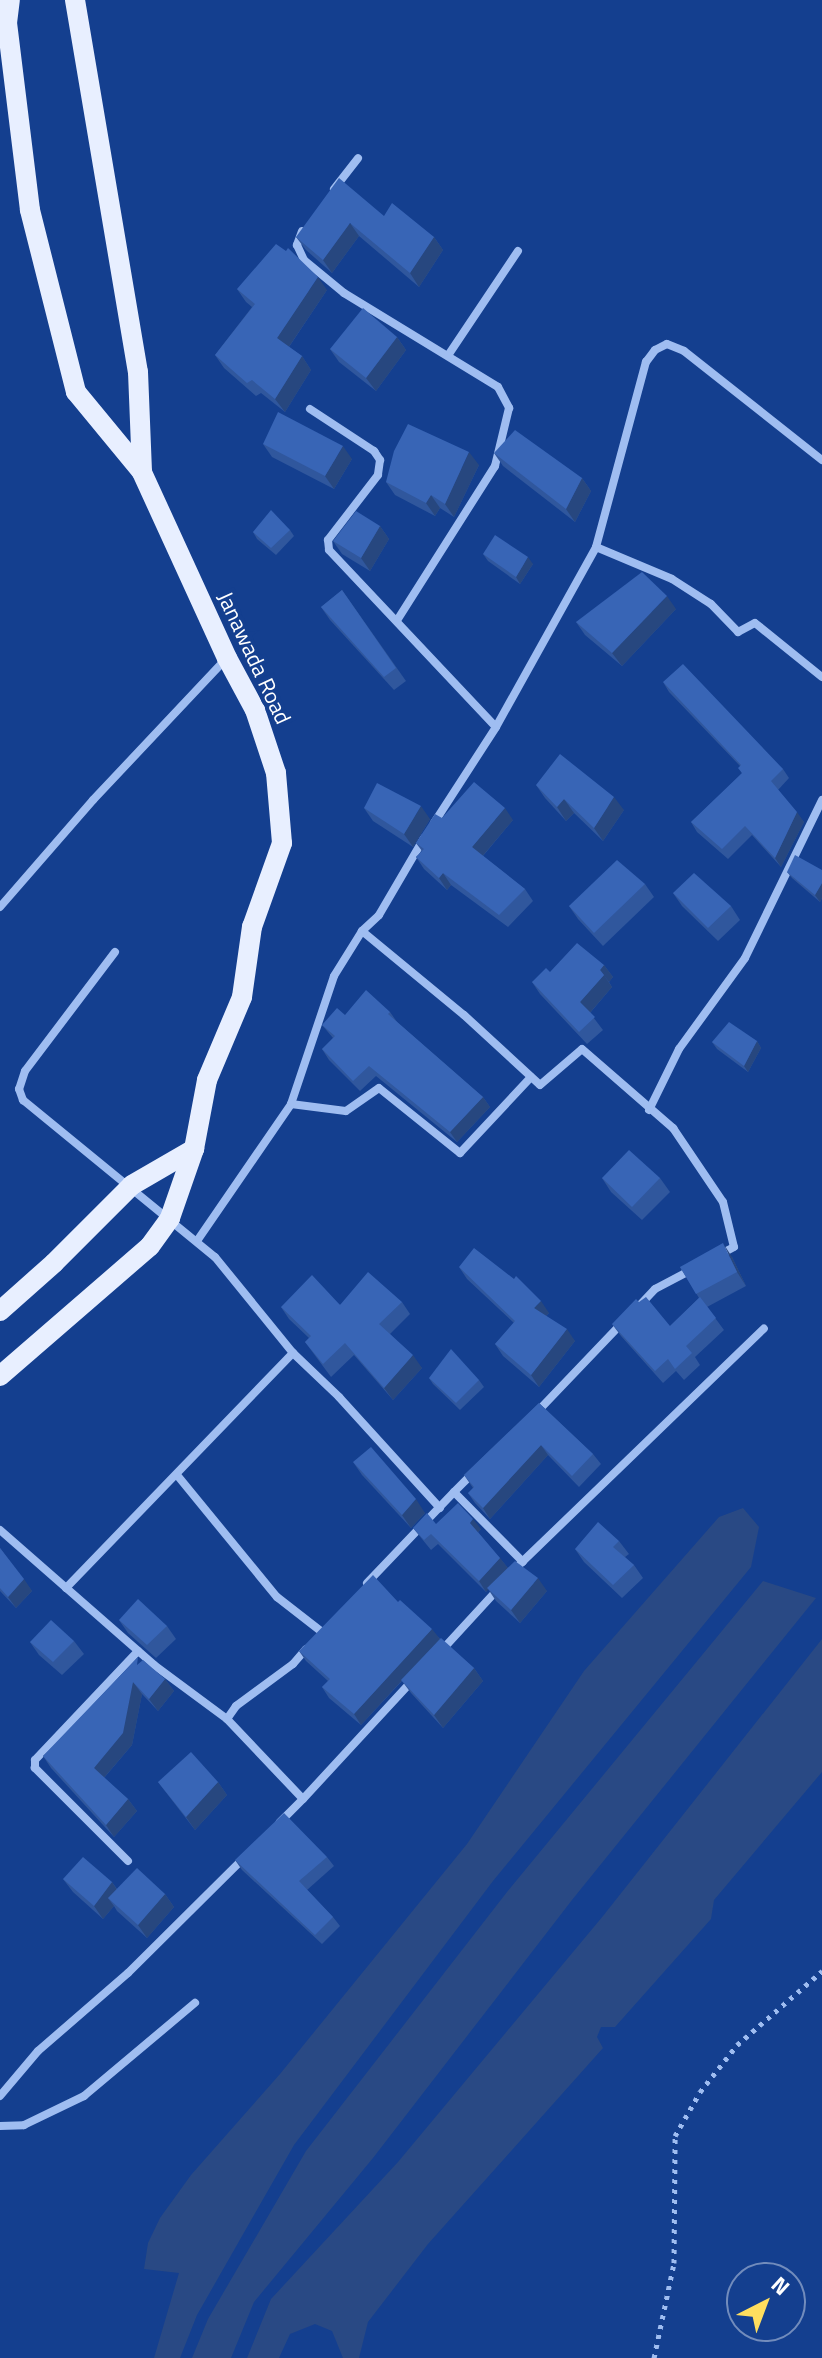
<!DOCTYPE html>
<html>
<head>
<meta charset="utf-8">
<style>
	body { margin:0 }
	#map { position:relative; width:822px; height:2358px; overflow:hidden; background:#143f8f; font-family:"Titillium Web",sans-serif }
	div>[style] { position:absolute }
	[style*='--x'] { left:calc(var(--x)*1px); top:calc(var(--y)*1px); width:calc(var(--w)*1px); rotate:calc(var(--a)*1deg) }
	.water>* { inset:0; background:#294984 }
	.path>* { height:5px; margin-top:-2.5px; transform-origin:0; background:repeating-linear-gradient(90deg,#9fbdf1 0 4px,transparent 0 10px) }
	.minor>* { height:8px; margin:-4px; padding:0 4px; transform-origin:4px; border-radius:4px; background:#9fbdf1 }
	.primary>* { height:20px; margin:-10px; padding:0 10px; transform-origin:10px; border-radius:10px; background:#e8efff }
	.wall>* { inset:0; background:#30579d }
	.shaded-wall>* { inset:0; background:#27477f }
	.building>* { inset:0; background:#3865b6 }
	span { translate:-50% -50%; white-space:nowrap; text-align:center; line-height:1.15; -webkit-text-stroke:8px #143f8f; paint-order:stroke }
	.street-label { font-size:22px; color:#fff }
	.north { position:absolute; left:726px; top:2262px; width:80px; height:80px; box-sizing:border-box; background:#143f8f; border:2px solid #728cbc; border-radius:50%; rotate:42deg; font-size:22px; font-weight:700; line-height:32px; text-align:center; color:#fff }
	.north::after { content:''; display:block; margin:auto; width:28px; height:36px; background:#ffde5e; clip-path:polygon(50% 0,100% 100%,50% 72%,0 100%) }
</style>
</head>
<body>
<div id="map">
	<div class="water">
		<div style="clip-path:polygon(743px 1508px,759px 1527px,751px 1567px,493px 1881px,294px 2145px,197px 2315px,180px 2358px,154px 2358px,179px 2273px,144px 2269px,148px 2243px,160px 2218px,191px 2175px,280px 2074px,467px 1844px,584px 1671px,719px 1517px)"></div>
		<div style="clip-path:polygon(763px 1581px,816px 1598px,572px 1900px,373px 2158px,254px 2302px,231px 2358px,192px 2358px,208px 2319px,306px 2151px,507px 1892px)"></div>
		<div style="clip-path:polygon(822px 1639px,822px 1772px,714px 1900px,711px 1919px,615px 2027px,601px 2027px,597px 2037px,603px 2048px,428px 2244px,368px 2322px,359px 2358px,343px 2358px,332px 2331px,315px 2324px,290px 2334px,279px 2358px,247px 2358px,271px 2299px,398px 2162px,603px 1916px)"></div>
	</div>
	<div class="path">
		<div style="--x:654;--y:2358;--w:97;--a:-78.1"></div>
		<div style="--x:674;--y:2263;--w:127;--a:-89.5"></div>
		<div style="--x:675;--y:2136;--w:51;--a:-60.4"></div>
		<div style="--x:700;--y:2092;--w:60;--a:-51.8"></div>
		<div style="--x:737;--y:2045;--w:113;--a:-41"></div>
	</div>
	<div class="minor">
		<div style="--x:334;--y:189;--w:39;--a:-52"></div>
		<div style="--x:302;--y:231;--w:15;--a:110"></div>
		<div style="--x:297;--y:245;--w:17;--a:65"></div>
		<div style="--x:304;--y:260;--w:52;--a:39.5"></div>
		<div style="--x:344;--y:293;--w:180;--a:31.4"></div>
		<div style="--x:498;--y:387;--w:24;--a:62"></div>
		<div style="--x:509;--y:408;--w:60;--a:103.6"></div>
		<div style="--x:495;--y:466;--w:181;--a:122.4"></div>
		<div style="--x:449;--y:354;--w:124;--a:-56.2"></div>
		<div style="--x:310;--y:409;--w:77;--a:33.3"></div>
		<div style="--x:374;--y:451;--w:11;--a:56"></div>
		<div style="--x:380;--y:460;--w:15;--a:98"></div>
		<div style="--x:378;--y:475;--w:82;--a:127.6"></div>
		<div style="--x:328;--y:540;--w:10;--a:84"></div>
		<div style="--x:329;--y:550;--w:243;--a:46.7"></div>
		<div style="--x:596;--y:547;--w:82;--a:22.8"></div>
		<div style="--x:672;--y:579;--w:46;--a:32.7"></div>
		<div style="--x:711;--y:604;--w:39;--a:46"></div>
		<div style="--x:738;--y:632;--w:19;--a:-28"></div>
		<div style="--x:755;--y:623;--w:86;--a:38.9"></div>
		<div style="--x:434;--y:823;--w:114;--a:-57.1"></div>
		<div style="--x:496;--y:727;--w:206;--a:-60.9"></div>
		<div style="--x:596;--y:547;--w:192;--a:-74.9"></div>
		<div style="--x:646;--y:362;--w:15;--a:-53"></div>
		<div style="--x:655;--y:350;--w:13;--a:-27"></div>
		<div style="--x:667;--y:344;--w:18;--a:22"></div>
		<div style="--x:684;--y:351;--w:176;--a:38.3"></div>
		<div style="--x:0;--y:907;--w:142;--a:-49"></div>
		<div style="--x:93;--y:800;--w:194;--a:-46.7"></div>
		<div style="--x:362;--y:931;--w:132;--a:39.5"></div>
		<div style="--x:464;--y:1015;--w:103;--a:42.6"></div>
		<div style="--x:540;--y:1085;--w:55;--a:-40.6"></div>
		<div style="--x:582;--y:1049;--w:121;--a:41"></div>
		<div style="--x:673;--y:1128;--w:89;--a:56"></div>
		<div style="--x:723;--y:1202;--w:46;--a:76.3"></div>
		<div style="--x:734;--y:1247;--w:15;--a:152"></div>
		<div style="--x:115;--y:952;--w:149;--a:127.1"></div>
		<div style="--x:25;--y:1071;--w:19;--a:108"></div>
		<div style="--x:19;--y:1089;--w:12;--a:70"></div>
		<div style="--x:23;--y:1100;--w:248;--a:39.3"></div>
		<div style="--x:215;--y:1257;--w:124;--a:50.9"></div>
		<div style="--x:293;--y:1353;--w:64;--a:43.7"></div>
		<div style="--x:339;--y:1397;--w:150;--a:47.7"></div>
		<div style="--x:291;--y:1104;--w:55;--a:7.3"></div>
		<div style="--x:346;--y:1111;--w:40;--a:-34.9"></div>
		<div style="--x:379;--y:1088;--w:104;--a:38.7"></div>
		<div style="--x:460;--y:1153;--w:104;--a:-46.9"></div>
		<div style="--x:649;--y:1110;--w:68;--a:-63.8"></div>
		<div style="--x:679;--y:1049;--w:112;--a:-54"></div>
		<div style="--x:745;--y:958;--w:176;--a:-64"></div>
		<div style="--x:197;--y:1241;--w:166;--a:-55.5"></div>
		<div style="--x:291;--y:1104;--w:135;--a:-71.4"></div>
		<div style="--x:334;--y:976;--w:53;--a:-58.1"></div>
		<div style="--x:362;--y:931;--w:23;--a:-43"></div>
		<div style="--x:379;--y:915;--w:89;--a:-59.7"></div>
		<div style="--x:640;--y:1305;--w:22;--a:-47"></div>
		<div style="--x:655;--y:1289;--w:41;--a:-27.8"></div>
		<div style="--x:538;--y:1411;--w:122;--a:-46.3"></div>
		<div style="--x:177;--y:1475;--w:158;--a:50.7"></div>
		<div style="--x:277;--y:1597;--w:57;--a:37.9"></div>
		<div style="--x:454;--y:1492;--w:27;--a:-45"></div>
		<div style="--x:0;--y:1530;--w:205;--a:41.2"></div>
		<div style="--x:154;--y:1665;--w:91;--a:36.5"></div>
		<div style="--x:227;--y:1719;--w:16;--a:-55"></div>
		<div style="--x:236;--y:1706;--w:71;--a:-36.4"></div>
		<div style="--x:293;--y:1664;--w:20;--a:-49"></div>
		<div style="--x:520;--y:1564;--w:339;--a:-44"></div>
		<div style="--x:367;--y:1583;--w:126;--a:-46.3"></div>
		<div style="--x:454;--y:1492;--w:98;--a:45.4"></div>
		<div style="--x:66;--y:1588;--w:327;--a:-46"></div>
		<div style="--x:442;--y:1650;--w:83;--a:-47.4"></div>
		<div style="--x:227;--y:1719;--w:110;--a:46.5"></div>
		<div style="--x:303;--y:1799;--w:33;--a:135"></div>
		<div style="--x:303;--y:1799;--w:162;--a:-47.3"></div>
		<div style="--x:128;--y:1861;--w:132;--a:-135"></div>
		<div style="--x:35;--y:1768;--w:8;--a:-90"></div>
		<div style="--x:35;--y:1760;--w:150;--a:-46.6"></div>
		<div style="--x:0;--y:2096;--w:59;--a:-49.8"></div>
		<div style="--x:38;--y:2051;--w:119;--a:-40.9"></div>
		<div style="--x:128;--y:1973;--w:165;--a:-44.8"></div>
		<div style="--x:0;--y:2126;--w:24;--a:-2"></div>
		<div style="--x:24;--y:2125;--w:67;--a:-25.8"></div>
		<div style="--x:84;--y:2096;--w:145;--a:-40"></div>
	</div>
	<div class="primary">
		<div style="--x:75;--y:0;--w:377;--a:80.4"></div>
		<div style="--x:138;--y:372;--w:100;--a:87.7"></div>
		<div style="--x:0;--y:1311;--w:72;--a:-41.6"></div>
		<div style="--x:54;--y:1263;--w:110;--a:-45"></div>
		<div style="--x:132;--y:1185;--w:72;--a:-30.1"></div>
		<div style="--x:0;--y:1376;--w:198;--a:-40.9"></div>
		<div style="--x:150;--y:1246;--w:34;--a:-54"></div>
		<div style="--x:170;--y:1218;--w:73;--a:-70.8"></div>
		<div style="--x:194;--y:1149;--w:70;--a:-79.3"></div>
		<div style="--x:207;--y:1080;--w:90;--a:-67.1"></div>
		<div style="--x:242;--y:997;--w:71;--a:-81.9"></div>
		<div style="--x:252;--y:927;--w:89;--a:-70.3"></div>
		<div style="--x:282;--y:843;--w:70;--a:-94.9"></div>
		<div style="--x:276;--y:773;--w:66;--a:-108.4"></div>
		<div style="--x:255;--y:710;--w:59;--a:-118.3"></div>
		<div style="--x:227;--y:658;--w:205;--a:-114.6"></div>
		<div style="--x:142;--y:472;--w:104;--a:-129.5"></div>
		<div style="--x:76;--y:392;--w:188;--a:-104.2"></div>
		<div style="--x:30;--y:210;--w:188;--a:-97"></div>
		<div style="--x:7;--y:23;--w:23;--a:-83"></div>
	</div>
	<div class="wall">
		<div style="clip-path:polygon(384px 216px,434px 237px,443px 250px,419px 287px,359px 236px,332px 273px,306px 250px,296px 237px)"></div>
		<div style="clip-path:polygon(237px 289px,327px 290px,289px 347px,302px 356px,311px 370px,285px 412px,261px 393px,256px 396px,224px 368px,215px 355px,252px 307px,246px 302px)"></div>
		<div style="clip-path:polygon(397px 337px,406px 350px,376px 391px,339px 362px,330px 349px)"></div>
		<div style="clip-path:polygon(263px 444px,352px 459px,334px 489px,272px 457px)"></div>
		<div style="clip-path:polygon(494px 453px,582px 478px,591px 491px,575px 522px,503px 466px)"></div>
		<div style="clip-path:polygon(479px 465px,454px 517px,440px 508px,435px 516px,395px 495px,386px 482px)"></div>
		<div style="clip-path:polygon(380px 526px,389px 539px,370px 571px,342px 554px,333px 541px)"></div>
		<div style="clip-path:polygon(290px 530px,294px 536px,276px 555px,257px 539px,253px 532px)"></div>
		<div style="clip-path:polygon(483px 554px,533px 564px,520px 584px,488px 561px)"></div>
		<div style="clip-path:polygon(342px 590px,406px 681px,394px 690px,330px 620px,321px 607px)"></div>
		<div style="clip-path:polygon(676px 609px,622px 666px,585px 635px,576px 622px)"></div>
		<div style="clip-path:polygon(663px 682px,783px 769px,789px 778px,778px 790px,804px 822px,781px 867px,752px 835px,728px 859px,697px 832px,691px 822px,742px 774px,740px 766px,669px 692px)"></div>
		<div style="clip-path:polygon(536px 785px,624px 810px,603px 841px,574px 813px,566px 821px,545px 798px)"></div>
		<div style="clip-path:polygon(364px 808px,430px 819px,413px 847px,373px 821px)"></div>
		<div style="clip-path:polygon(442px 818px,513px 820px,483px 856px,525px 889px,533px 901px,508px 927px,451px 885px,447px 890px,424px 869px,416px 857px,422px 851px,416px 843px)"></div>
		<div style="clip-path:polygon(822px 870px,822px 898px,820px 902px,792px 878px,787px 872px)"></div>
		<div style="clip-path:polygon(645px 884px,654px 897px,603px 946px,578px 919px,569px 906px)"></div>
		<div style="clip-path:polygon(673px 893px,731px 906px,740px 920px,718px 941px,682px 906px)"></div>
		<div style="clip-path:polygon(604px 965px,613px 977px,609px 982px,612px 987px,590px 1013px,603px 1030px,587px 1044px,540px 994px,532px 982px,550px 972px)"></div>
		<div style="clip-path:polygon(390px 1012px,397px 1022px,483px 1097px,490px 1107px,457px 1142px,376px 1076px,360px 1091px,329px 1060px,322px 1049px,333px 1038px,322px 1025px,345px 1015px)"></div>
		<div style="clip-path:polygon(757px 1041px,761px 1048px,748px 1072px,717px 1049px,712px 1042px)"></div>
		<div style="clip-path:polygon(602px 1178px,660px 1178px,670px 1192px,642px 1220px,611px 1192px)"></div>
		<div style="clip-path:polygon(732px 1257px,746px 1286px,707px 1307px,724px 1330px,695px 1357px,700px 1365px,684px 1380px,676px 1371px,663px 1383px,621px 1336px,612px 1324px,670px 1326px,699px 1298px,680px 1267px)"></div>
		<div style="clip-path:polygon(459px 1267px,549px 1313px,546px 1316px,575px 1341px,539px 1387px,503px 1356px,495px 1344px,514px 1323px,467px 1279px)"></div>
		<div style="clip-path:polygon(402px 1302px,410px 1314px,390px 1334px,422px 1368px,393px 1400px,354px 1355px,331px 1377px,305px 1342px,309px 1338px,289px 1319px,281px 1307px)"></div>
		<div style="clip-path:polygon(429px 1378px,479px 1380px,484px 1387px,460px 1410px,433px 1384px)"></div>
		<div style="clip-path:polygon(539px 1403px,593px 1454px,601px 1464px,579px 1487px,548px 1455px,490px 1519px,475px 1503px,468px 1493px,473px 1488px,464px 1475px)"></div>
		<div style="clip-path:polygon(353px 1462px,425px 1513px,411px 1528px,362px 1475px)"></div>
		<div style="clip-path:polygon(436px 1524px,481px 1529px,478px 1532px,508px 1568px,547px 1591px,520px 1623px,496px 1601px,488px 1589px,486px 1592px,438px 1544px,431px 1550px,413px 1528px)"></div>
		<div style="clip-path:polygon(619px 1541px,629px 1554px,625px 1557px,634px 1565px,643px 1578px,622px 1598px,584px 1562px,575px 1549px)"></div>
		<div style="clip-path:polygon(0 1548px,32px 1591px,16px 1608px,0 1591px)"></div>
		<div style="clip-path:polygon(398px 1602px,474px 1668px,483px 1681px,443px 1728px,411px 1693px,402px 1681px,361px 1725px,329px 1698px,322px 1687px,328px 1681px,306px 1661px,299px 1651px)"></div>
		<div style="clip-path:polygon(119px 1620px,167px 1626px,176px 1639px,156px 1658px,128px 1633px)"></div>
		<div style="clip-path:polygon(74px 1641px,84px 1654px,62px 1675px,39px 1655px,30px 1642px)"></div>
		<div style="clip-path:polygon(141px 1662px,165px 1679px,174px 1691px,158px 1711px,142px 1694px,132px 1745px,104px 1778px,128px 1799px,137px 1811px,114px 1837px,51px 1768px,43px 1756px)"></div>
		<div style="clip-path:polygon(158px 1782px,218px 1782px,227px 1795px,195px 1830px)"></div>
		<div style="clip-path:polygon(327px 1857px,334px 1866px,307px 1890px,333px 1917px,340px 1926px,322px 1944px,242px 1870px,235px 1860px)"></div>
		<div style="clip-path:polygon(63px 1879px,112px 1882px,117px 1889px,165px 1894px,174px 1907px,147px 1938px,117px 1911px,114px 1906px,103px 1919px,73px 1892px)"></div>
	</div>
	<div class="shaded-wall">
		<div style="clip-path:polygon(350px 223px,359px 236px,332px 273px,323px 260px)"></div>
		<div style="clip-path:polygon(434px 237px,443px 250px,419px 287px,410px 273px)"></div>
		<div style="clip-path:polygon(318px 277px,327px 290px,286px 351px,277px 338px)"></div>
		<div style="clip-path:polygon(397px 337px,406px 350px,376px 391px,366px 378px)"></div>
		<div style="clip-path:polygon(302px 356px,311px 370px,285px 412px,275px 399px)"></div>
		<div style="clip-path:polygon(343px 446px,352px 459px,334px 489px,325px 476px)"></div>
		<div style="clip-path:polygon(469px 452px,479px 465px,454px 517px,445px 504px)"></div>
		<div style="clip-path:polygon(582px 478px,591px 491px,575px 522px,566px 509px)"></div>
		<div style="clip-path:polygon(431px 495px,440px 508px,435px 516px,426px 503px)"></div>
		<div style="clip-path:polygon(380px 526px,389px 539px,370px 571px,361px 558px)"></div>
		<div style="clip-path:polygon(528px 557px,533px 564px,520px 584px,516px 577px)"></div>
		<div style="clip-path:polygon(667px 596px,676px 609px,622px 666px,612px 653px)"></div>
		<div style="clip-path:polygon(614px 797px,624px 810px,603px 841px,594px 828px)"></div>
		<div style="clip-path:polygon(564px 799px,574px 813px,566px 821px,557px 807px)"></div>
		<div style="clip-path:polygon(421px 806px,430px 819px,413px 847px,404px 834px)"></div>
		<div style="clip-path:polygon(505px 808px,513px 820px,480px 859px,472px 847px)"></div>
		<div style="clip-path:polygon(797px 812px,804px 822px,781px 867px,775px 858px)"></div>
		<div style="clip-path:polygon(443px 873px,451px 885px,447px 890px,439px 878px)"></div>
		<div style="clip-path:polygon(822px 883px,822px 898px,820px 902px,815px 895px)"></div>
		<div style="clip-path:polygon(604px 965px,613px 977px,609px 982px,600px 970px)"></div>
		<div style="clip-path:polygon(604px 975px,612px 987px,588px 1015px,580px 1002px)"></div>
		<div style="clip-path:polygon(757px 1041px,761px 1048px,748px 1072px,744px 1066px)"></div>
		<div style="clip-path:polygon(483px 1097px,490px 1107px,457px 1142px,450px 1132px)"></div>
		<div style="clip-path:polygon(723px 1243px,732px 1257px,746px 1286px,737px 1272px)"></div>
		<div style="clip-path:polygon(541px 1301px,549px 1313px,542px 1320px,534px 1308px)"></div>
		<div style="clip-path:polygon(567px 1329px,575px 1341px,539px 1387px,531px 1375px)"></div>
		<div style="clip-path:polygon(413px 1355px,422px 1368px,393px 1400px,384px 1388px)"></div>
		<div style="clip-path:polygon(541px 1445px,548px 1455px,490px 1519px,483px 1508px)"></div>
		<div style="clip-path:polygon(416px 1499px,425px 1513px,411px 1528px,402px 1515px)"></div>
		<div style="clip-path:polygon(473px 1519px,481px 1529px,477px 1533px,470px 1523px)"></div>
		<div style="clip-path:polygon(500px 1558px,508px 1568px,486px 1592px,479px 1581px)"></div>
		<div style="clip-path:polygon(538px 1578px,547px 1591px,520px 1623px,511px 1610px)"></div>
		<div style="clip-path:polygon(24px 1579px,32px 1591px,16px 1608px,8px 1597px)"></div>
		<div style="clip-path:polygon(432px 1629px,440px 1639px,361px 1725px,354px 1714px)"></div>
		<div style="clip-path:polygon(474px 1668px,483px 1681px,443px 1728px,434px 1715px)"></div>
		<div style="clip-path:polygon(165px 1679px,174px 1691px,158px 1711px,149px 1699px)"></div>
		<div style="clip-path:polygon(133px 1682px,142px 1694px,132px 1745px,102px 1780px,94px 1768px)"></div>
		<div style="clip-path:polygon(218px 1782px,227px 1795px,195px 1830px,186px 1817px)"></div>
		<div style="clip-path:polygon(128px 1799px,137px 1811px,114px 1837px,106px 1825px)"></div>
		<div style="clip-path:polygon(112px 1882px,121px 1896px,108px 1898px,114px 1906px,103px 1919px,94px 1906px)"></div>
		<div style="clip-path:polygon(165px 1894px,174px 1907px,147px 1938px,138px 1925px)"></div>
	</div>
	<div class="building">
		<div style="clip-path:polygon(339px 178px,384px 216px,392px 203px,434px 237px,410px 273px,350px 223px,323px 260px,296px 237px)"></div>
		<div style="clip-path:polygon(276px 244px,286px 251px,288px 248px,318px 277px,277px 338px,302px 356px,275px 399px,252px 380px,247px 383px,215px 355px,255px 304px,237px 289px)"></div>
		<div style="clip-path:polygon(363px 308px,397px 337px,366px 378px,330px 349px)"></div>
		<div style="clip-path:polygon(278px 412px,343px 446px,325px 476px,263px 444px)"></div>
		<div style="clip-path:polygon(408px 424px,469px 452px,445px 504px,431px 495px,426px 503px,386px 482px,394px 451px)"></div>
		<div style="clip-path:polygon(515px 430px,582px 478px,566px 509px,494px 453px)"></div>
		<div style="clip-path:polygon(271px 510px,290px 530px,271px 548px,253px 532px)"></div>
		<div style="clip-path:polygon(356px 511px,380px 526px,361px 558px,333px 541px)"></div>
		<div style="clip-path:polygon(495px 535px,528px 557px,516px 577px,483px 554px)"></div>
		<div style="clip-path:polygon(642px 572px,667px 596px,612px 653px,576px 622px)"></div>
		<div style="clip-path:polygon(342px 590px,396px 668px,384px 677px,321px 607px)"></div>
		<div style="clip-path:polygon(683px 664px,783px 769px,771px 781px,797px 812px,775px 858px,745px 826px,722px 849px,691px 822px,742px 773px,738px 768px,741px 765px,663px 682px)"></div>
		<div style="clip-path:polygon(560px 754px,614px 797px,594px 828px,564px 799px,557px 807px,536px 785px)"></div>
		<div style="clip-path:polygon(474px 782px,505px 808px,472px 847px,525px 889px,499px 915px,443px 873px,439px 878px,416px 857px,424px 849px,416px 843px,435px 814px,442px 818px)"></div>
		<div style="clip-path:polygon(377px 783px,421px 806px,404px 834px,364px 808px)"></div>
		<div style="clip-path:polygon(795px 855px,822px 870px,822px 883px,815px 895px,787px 872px)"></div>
		<div style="clip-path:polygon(617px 860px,645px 884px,594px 933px,569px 906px)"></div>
		<div style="clip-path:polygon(694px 873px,731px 906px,708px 928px,673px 893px)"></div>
		<div style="clip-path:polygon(577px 943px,604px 965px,600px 970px,604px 975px,580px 1002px,595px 1017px,579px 1032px,532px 982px,546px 968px,550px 972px)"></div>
		<div style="clip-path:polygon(366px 990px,390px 1012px,388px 1014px,483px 1097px,450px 1132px,369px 1066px,353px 1081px,322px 1049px,335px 1036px,322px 1025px,337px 1008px,345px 1015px)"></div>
		<div style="clip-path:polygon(729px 1022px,757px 1041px,744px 1066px,712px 1042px)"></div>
		<div style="clip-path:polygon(629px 1150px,660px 1178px,632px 1207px,602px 1178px)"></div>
		<div style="clip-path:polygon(723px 1243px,737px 1272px,696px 1294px,680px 1267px)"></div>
		<div style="clip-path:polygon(474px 1248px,514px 1279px,516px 1276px,541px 1301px,534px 1308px,567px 1329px,531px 1375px,495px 1344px,515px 1321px,459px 1267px)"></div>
		<div style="clip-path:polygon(368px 1272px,402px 1302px,379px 1324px,413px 1355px,384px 1388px,345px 1343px,323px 1364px,305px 1342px,311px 1336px,281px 1307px,312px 1275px,340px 1305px)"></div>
		<div style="clip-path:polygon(646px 1297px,670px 1326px,700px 1297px,716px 1318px,686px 1346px,692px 1353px,675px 1369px,668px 1359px,655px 1371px,612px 1324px,636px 1299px,639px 1302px)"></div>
		<div style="clip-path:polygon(451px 1349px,479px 1380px,456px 1403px,429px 1378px)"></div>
		<div style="clip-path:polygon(539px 1403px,593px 1454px,572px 1476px,541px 1445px,483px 1508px,468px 1493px,474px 1487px,464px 1475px)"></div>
		<div style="clip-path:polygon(371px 1447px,416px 1499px,402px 1515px,353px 1462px)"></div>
		<div style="clip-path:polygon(458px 1503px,473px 1519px,470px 1523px,500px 1558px,479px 1581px,431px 1534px,424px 1540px,413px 1528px,427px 1513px,436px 1524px)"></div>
		<div style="clip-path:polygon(598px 1522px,619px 1541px,613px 1547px,634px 1565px,613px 1585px,575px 1549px)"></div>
		<div style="clip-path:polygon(0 1548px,24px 1579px,8px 1597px,0 1588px)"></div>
		<div style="clip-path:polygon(515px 1561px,538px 1578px,511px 1610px,487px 1588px)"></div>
		<div style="clip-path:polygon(373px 1575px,398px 1602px,400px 1600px,432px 1629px,354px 1714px,322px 1687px,330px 1679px,299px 1651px)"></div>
		<div style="clip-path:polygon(138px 1599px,167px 1626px,147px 1645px,119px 1620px)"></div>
		<div style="clip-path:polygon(51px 1620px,74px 1641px,53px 1662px,30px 1642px)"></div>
		<div style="clip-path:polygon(441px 1638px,474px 1668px,434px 1715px,401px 1680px)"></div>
		<div style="clip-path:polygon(138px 1657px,137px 1665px,143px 1660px,165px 1679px,149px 1699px,133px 1682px,123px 1733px,94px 1768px,128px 1799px,106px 1825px,43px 1756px)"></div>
		<div style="clip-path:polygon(191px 1752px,218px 1782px,186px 1817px,158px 1782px)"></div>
		<div style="clip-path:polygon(284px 1813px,327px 1857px,299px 1881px,333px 1917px,315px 1935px,235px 1860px)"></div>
		<div style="clip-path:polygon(83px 1857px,112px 1882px,94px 1906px,63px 1879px)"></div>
		<div style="clip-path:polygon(137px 1868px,165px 1894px,138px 1925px,108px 1898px)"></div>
	</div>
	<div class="street-label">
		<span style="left:254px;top:658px;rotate:65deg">Janawada Road</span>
	</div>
	<div class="north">N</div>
</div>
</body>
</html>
